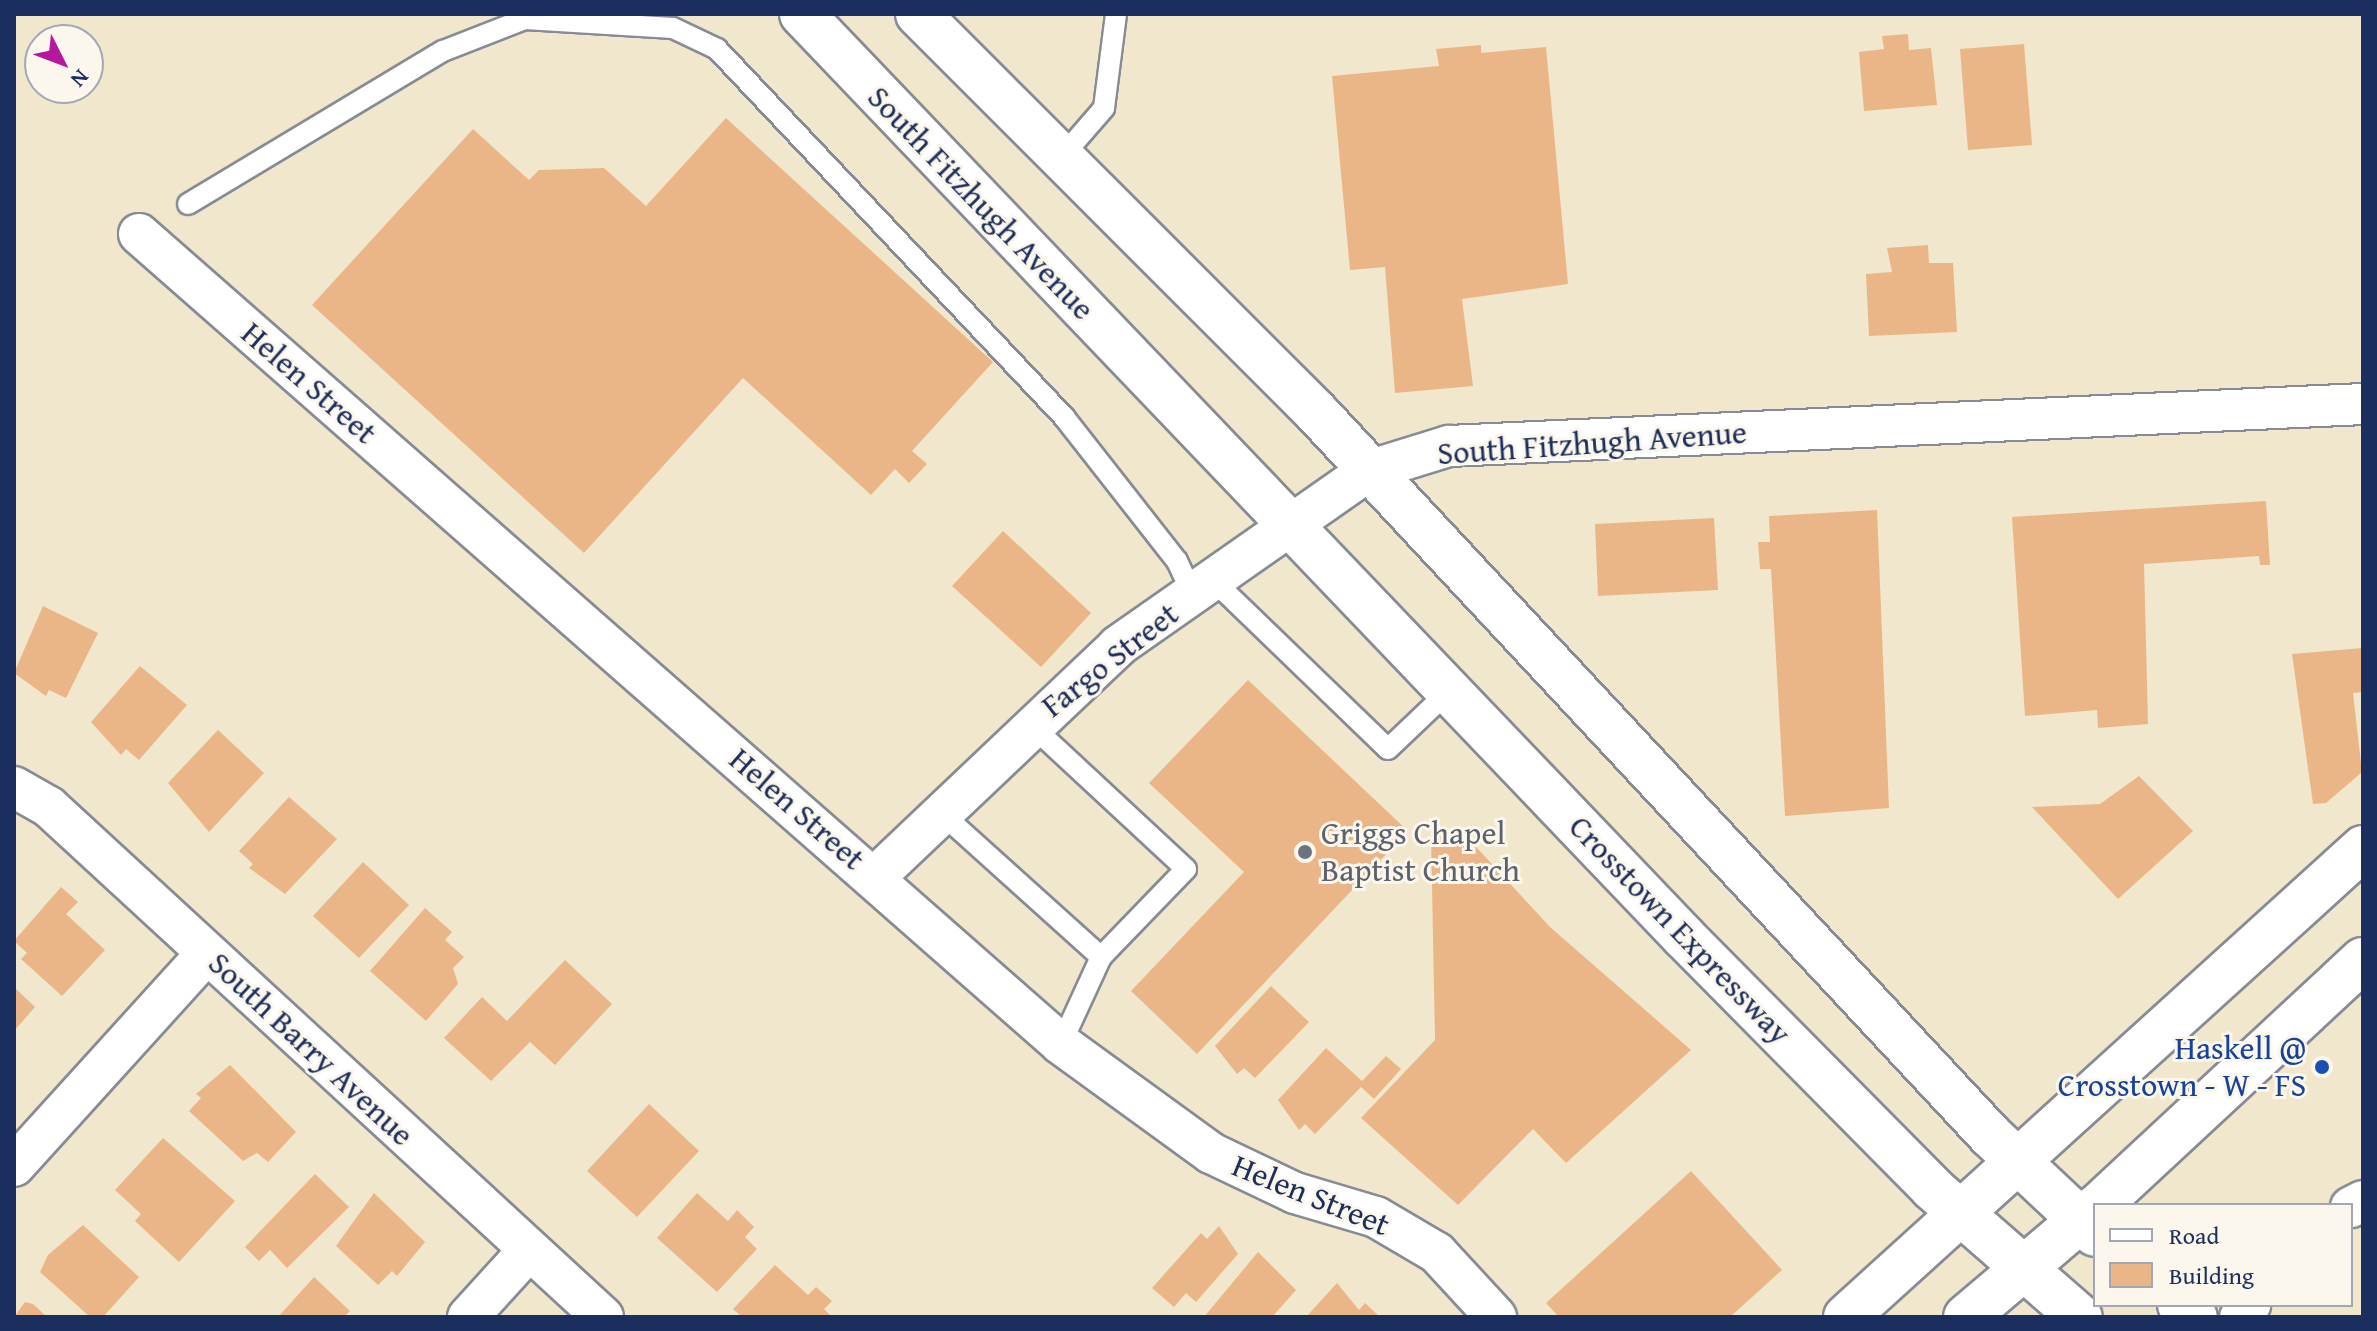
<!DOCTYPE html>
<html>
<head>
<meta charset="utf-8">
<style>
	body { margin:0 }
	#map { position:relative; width:2377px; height:1331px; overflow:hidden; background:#f1e7cc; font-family:"Gentium Book Plus",serif }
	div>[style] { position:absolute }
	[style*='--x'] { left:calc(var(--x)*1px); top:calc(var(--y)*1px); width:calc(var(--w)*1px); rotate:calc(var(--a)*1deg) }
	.building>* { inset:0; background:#ebb687 }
	.roads { filter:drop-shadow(2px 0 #868b95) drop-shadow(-2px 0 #868b95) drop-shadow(0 2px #868b95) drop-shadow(0 -2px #868b95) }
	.service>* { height:20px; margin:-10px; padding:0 10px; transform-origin:10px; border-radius:10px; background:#fff }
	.minor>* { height:40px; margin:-20px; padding:0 20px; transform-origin:20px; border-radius:20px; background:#fff }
	.secondary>* { height:44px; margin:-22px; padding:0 22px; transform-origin:22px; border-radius:22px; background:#fff }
	.dots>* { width:22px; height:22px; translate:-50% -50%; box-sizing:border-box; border:4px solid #fbf7ec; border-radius:50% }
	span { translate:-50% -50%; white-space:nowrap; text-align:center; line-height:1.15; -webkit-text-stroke:6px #fbf7ec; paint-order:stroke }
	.street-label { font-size:32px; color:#1b2f5e }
	.worship-label { font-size:32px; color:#5b616d }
	.left { translate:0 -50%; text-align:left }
	.transit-label { font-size:32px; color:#164399 }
	.right { translate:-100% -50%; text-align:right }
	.frame { position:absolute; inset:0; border:16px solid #1b2f5e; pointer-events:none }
	.legend { position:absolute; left:2093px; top:1203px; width:260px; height:104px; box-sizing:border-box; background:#fbf7ec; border:2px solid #a1a7b3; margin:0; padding:10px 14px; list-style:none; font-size:24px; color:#1b2f5e }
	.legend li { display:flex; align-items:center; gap:16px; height:40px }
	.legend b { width:40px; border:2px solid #a1a7b3 }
	.north { position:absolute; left:24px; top:24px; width:80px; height:80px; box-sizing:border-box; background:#fbf7ec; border:2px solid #a1a7b3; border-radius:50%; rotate:132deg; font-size:22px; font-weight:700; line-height:32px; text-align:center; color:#1b2f5e }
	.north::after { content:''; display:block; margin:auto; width:28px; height:36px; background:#b5179e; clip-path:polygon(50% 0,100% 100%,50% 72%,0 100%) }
</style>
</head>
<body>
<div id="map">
	<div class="building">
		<div style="clip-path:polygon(1908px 34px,1909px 50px,1931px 48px,1937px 105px,1864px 111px,1859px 52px,1884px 49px,1882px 36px)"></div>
		<div style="clip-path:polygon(2024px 44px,2032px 145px,1968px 150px,1960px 49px)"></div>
		<div style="clip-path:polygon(1481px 45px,1481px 53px,1546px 47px,1568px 284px,1462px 299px,1473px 386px,1395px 393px,1385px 267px,1350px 270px,1332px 76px,1439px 66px,1436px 49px)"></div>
		<div style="clip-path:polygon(726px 118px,993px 362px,912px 451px,927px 464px,909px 483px,895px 469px,871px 495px,743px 378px,584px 553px,312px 305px,473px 129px,529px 180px,539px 170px,604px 168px,646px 206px)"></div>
		<div style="clip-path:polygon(1928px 245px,1929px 263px,1953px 263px,1957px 332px,1869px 336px,1866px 274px,1892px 272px,1887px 248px)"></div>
		<div style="clip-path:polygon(2266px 501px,2270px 565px,2260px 565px,2259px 556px,2144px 564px,2148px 724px,2098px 728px,2097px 710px,2025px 716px,2012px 517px)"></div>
		<div style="clip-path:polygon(1877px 510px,1889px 808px,1785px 816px,1771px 569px,1760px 569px,1758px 542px,1770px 542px,1769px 516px)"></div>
		<div style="clip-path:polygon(1714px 518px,1718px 590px,1598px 596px,1595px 524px)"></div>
		<div style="clip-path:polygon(1003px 531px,1091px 613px,1041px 667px,952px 586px)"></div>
		<div style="clip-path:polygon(43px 606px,98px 633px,66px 698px,49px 690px,46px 696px,14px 673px)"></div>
		<div style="clip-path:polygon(2363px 648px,2363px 692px,2353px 693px,2362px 772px,2326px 803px,2313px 804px,2292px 654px)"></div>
		<div style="clip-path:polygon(140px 666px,187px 705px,139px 760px,126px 749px,121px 755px,91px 722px)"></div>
		<div style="clip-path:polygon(1248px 680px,1408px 831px,1197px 1054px,1131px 991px,1244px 872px,1149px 783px)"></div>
		<div style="clip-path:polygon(218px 730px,264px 773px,209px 832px,168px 783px)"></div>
		<div style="clip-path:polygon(2139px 776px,2193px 831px,2118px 899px,2032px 807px,2100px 804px)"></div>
		<div style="clip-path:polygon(289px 797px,337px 839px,285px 894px,249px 868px,253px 864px,239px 851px)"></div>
		<div style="clip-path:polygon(1431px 835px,1466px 836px,1550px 927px,1691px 1050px,1566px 1163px,1533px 1129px,1458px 1205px,1361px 1118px,1435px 1040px)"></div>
		<div style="clip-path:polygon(363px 862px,409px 905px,359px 958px,313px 916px)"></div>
		<div style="clip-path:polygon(61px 887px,78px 902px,66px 914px,105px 950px,62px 996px,21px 959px,27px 953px,14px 941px)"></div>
		<div style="clip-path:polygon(425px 908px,452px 932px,445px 940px,464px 957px,453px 968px,458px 984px,426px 1021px,370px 971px)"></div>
		<div style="clip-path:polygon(565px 960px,612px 1004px,555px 1065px,530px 1042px,491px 1081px,444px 1038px,482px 997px,507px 1021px)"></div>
		<div style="clip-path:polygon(1271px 986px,1309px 1022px,1255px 1078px,1244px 1068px,1237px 1074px,1215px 1046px)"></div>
		<div style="clip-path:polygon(14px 987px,35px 1007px,14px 1031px)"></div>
		<div style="clip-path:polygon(1326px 1048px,1362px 1081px,1386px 1056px,1401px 1069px,1374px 1099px,1361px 1087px,1315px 1134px,1305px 1124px,1299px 1130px,1278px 1100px)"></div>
		<div style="clip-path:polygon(230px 1065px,296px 1132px,268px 1162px,257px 1153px,243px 1161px,189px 1111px,201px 1098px,196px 1094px)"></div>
		<div style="clip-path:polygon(649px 1104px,699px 1151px,637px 1217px,587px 1171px)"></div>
		<div style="clip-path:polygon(163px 1138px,235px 1201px,179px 1262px,135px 1221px,141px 1214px,115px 1190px)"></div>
		<div style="clip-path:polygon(1691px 1171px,1782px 1270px,1730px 1317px,1559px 1317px,1546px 1303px)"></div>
		<div style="clip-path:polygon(315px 1174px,349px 1207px,287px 1268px,270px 1250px,259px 1261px,245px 1247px)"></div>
		<div style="clip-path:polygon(374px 1193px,425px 1242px,397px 1276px,392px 1271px,378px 1285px,336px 1246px)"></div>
		<div style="clip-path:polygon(697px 1193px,728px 1221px,737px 1210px,754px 1227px,745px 1237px,757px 1249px,717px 1292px,657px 1238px)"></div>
		<div style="clip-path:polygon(83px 1225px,139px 1277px,103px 1317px,90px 1317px,40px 1272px,48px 1255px)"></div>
		<div style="clip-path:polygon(1219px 1226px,1238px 1254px,1196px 1302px,1186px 1293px,1174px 1307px,1152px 1288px,1201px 1233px,1207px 1239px)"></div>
		<div style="clip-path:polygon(1258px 1252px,1296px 1290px,1272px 1317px,1204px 1317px)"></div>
		<div style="clip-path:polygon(775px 1265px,808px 1295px,816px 1287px,832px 1301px,824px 1309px,832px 1317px,742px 1317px,733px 1309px)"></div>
		<div style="clip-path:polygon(314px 1277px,350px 1311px,344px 1317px,278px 1317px)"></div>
		<div style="clip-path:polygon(1337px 1283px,1359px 1310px,1365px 1303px,1380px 1317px,1306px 1317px)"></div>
		<div style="clip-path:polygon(25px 1302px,33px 1304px,47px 1317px,14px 1317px)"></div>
	</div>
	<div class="roads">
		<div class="service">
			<div style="--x:1059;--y:160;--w:69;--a:-49.1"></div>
			<div style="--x:1104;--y:108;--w:95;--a:-82.7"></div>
			<div style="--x:188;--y:204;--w:297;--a:-31"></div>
			<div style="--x:443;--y:51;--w:88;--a:-21.3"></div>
			<div style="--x:525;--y:19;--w:148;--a:3.5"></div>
			<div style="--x:673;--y:28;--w:49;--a:25.5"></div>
			<div style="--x:717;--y:49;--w:506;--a:46.68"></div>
			<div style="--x:1064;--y:417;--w:183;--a:51.9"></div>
			<div style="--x:1177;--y:561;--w:38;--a:65"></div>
			<div style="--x:1215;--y:582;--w:240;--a:44"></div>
			<div style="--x:1388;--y:749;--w:86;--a:-43.6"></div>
			<div style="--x:940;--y:812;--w:217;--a:42"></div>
			<div style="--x:1101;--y:957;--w:122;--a:-46"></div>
			<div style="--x:1186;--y:869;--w:214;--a:-137.1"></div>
			<div style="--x:1061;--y:1044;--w:96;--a:-65.3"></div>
		</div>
		<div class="minor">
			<div style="--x:139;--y:234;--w:1227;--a:41.3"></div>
			<div style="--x:1061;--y:1044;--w:185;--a:36"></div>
			<div style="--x:1211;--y:1153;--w:93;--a:25.5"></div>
			<div style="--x:1295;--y:1193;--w:84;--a:16.5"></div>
			<div style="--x:1376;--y:1217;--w:71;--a:30.5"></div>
			<div style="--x:1437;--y:1253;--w:87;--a:47.3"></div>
			<div style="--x:14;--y:787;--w:40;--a:29.7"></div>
			<div style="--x:49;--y:807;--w:753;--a:42.63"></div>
			<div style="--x:875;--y:877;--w:335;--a:-43.5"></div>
			<div style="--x:1118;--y:646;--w:305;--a:-35"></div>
			<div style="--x:1368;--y:471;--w:85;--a:-17.2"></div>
			<div style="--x:1449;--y:446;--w:915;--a:-2.63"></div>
			<div style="--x:14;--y:1166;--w:287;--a:-47.8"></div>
			<div style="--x:2351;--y:1207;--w:13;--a:-27"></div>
			<div style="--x:468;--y:1317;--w:91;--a:-47.7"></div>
			<div style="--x:2240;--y:1317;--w:16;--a:-50"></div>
		</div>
		<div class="secondary">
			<div style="--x:802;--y:14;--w:1277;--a:46.3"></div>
			<div style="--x:1684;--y:937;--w:353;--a:45.3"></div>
			<div style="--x:1932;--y:1188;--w:196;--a:41.1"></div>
			<div style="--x:918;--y:14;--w:563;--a:45"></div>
			<div style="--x:1316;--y:412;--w:988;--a:47.01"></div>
			<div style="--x:1990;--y:1135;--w:144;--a:43.3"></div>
			<div style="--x:2099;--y:1205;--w:360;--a:-42.9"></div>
			<div style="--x:2180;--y:1305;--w:19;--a:39"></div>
			<div style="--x:1846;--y:1317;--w:698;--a:-42.21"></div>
			<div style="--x:1966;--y:1317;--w:169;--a:-40.2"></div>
		</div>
	</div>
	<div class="dots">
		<div style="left:1305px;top:852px;background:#6b7280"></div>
		<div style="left:2322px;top:1067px;background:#1a4fb4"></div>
	</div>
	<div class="street-label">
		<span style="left:981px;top:203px;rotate:46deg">South Fitzhugh Avenue</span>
		<span style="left:309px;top:383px;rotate:41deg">Helen Street</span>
		<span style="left:1592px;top:443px;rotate:-4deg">South Fitzhugh Avenue</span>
		<span style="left:1110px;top:660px;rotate:-38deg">Fargo Street</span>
		<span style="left:797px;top:809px;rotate:41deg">Helen Street</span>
		<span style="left:1680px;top:930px;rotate:46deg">Crosstown Expressway</span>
		<span style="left:311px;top:1049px;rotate:43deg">South Barry Avenue</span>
		<span style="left:1311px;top:1195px;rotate:22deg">Helen Street</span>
	</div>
	<div class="worship-label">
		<span class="left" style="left:1321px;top:852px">Griggs Chapel<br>Baptist Church</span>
	</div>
	<div class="transit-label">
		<span class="right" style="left:2306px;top:1067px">Haskell @<br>Crosstown - W - FS</span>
	</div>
	<div class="frame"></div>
	<ul class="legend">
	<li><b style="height:10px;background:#fff"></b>Road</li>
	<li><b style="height:22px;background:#ebb687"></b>Building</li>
	</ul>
	<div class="north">N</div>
</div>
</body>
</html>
